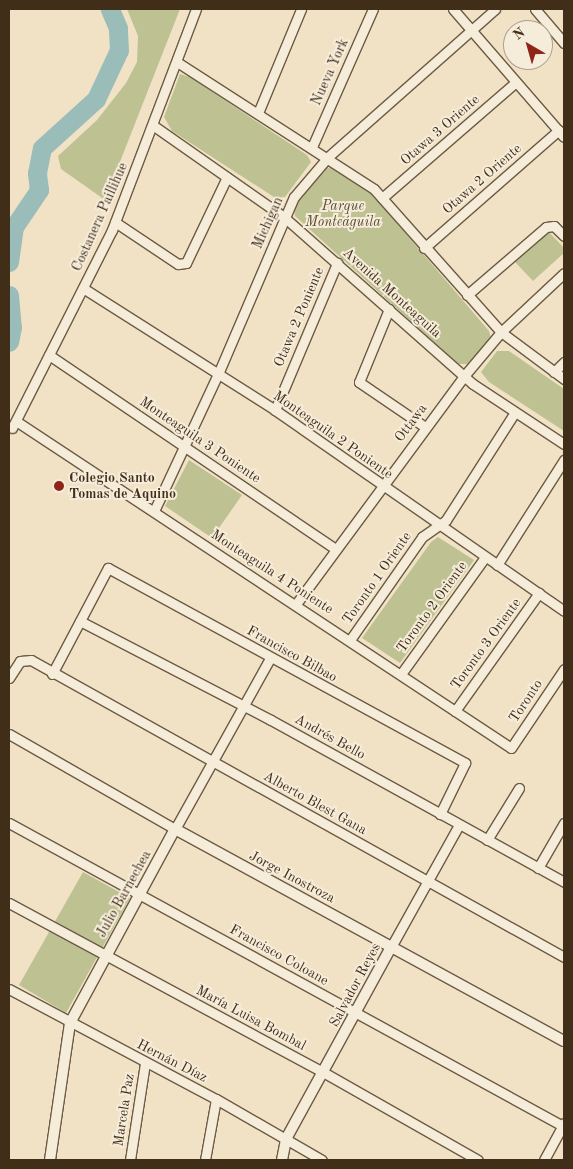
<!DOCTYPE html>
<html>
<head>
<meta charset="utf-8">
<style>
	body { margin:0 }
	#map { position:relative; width:573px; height:1169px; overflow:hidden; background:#f1e2c6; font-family:"Old Standard TT",serif }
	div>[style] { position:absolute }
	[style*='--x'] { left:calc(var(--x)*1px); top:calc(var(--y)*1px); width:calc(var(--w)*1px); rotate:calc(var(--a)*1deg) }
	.green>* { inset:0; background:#bec292 }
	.river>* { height:19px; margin:-9.5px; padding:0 9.5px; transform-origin:9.5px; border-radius:9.5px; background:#9bbdba }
	.roads { filter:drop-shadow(1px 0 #6c5b44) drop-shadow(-1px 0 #6c5b44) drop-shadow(0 1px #6c5b44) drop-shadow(0 -1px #6c5b44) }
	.minor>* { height:9px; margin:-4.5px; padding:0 4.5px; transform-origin:4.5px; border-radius:4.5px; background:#f6ecda }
	.tertiary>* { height:10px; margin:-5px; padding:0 5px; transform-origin:5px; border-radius:5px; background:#f6ecda }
	.dots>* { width:14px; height:14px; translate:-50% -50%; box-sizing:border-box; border:2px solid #f6ecda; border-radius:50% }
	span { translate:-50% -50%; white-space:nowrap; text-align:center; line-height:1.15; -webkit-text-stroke:4px #f6ecda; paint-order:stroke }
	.street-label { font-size:14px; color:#402e19 }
	.park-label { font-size:14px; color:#594c31; font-style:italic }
	.poi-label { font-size:14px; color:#402e19; font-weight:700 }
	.left { translate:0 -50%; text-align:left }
	.frame { position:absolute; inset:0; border:10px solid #402e19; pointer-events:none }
	.north { position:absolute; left:503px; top:20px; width:50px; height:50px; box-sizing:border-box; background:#f6ecda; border:1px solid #ada08d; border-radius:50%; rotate:322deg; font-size:14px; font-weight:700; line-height:20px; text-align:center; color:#402e19 }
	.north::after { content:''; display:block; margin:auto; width:18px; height:22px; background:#8f2418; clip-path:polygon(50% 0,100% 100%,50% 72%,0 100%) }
</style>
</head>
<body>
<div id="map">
	<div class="green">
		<div style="clip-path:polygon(127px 9px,180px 9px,105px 200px,61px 169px,58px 156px,97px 120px,126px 83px,137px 62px,138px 36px)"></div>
		<div style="clip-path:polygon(180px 74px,190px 77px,307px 155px,311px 162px,285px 197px,277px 199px,172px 131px,164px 117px)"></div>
		<div style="clip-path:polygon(334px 167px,372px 194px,489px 331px,491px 338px,469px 364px,458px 364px,295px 216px,294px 208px,312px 181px,327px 168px)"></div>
		<div style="clip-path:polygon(548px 231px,564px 248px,564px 253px,533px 281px,515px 262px)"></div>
		<div style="clip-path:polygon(497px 351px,509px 351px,564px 389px,564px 431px,489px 382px,481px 372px)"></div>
		<div style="clip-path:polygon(189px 460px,242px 495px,212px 538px,165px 506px)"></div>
		<div style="clip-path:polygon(438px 537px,474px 560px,400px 663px,362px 638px,431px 542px)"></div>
		<div style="clip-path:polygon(83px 872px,130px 898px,66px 1013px,19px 985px)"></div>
	</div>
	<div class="river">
		<div style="--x:9;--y:262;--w:35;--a:-82"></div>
		<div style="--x:14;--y:227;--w:45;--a:-56"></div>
		<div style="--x:39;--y:190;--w:17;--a:-97"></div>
		<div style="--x:37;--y:173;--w:25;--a:-79"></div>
		<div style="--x:42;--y:148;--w:73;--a:-42.2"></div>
		<div style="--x:96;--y:99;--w:54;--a:-64.9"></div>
		<div style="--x:119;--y:50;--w:22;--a:-93"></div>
		<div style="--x:118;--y:28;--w:21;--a:-113"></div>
		<div style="--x:9;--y:295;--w:32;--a:85"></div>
		<div style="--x:12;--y:327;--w:15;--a:101"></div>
	</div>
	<div class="roads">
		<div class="minor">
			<div style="--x:453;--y:9;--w:169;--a:49.1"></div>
			<div style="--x:535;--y:9;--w:45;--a:49.5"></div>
			<div style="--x:177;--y:62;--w:234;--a:32.8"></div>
			<div style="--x:374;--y:189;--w:191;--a:48.4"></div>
			<div style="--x:501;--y:332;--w:79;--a:36.7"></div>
			<div style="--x:258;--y:113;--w:113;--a:-67.5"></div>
			<div style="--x:154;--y:126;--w:159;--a:35"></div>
			<div style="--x:284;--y:217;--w:252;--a:41.5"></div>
			<div style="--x:473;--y:384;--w:109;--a:33.4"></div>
			<div style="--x:312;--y:147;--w:151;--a:-66.2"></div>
			<div style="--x:382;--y:198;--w:177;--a:-40.9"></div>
			<div style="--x:115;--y:222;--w:76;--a:33.7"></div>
			<div style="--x:178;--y:264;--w:8;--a:-7"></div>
			<div style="--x:186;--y:263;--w:95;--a:-64.5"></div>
			<div style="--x:424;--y:248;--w:179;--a:-41.2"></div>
			<div style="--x:83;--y:288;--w:227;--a:32.4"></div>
			<div style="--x:275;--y:410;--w:352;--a:34.8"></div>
			<div style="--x:467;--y:295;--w:104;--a:-40.7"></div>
			<div style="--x:546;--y:227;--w:8;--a:-7"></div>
			<div style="--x:554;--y:226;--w:14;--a:45"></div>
			<div style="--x:389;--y:309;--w:79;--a:112.3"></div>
			<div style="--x:359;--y:382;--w:80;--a:34.3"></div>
			<div style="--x:49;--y:355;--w:346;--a:34.1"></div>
			<div style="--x:554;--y:372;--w:14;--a:-45"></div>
			<div style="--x:275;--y:410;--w:160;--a:-67.1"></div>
			<div style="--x:16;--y:421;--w:593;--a:33.45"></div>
			<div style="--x:511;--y:748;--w:95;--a:-56.1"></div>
			<div style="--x:12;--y:428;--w:222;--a:-63.2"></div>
			<div style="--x:112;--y:230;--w:236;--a:-69.2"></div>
			<div style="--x:154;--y:511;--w:151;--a:-65"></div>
			<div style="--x:218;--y:374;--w:193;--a:-66.8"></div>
			<div style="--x:294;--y:197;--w:52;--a:-49.6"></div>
			<div style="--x:328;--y:157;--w:223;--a:-41.5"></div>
			<div style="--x:497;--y:565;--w:125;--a:-57.5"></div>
			<div style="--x:296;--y:604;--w:283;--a:-53.6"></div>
			<div style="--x:464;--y:376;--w:57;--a:-49.9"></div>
			<div style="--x:501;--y:332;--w:86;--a:-43.1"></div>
			<div style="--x:80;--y:621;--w:215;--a:27.4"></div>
			<div style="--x:271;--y:720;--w:335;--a:28.9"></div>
			<div style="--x:350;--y:640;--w:126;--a:-55"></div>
			<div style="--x:422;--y:537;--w:29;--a:-35"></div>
			<div style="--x:446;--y:520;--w:128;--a:-57.4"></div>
			<div style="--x:52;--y:674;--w:120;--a:-62.2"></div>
			<div style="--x:108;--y:568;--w:407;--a:28.6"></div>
			<div style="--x:465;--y:763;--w:57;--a:116.1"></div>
			<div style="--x:401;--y:674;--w:144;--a:-54.3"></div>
			<div style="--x:9;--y:678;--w:20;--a:-57"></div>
			<div style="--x:20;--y:661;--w:11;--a:-5"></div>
			<div style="--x:31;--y:660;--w:610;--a:29.13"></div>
			<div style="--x:455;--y:711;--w:145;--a:-54.6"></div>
			<div style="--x:9;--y:734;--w:191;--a:29.8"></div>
			<div style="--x:175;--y:829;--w:196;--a:-60.9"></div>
			<div style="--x:9;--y:823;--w:631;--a:28.68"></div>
			<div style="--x:487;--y:840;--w:61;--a:-58.4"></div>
			<div style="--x:538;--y:868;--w:52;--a:-60"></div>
			<div style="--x:9;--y:903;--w:357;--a:28.3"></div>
			<div style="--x:323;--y:1072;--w:178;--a:29.6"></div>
			<div style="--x:391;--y:947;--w:140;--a:-60.9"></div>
			<div style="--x:9;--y:989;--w:234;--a:28"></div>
			<div style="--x:216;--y:1099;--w:122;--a:29.9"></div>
			<div style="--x:130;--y:1160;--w:98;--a:-81.2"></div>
			<div style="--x:205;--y:1160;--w:62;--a:-79.8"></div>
			<div style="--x:544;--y:1160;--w:42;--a:-61.6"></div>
		</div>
		<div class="tertiary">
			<div style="--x:50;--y:1160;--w:138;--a:-81.7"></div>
			<div style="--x:70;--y:1023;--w:221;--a:-61.6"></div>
			<div style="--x:175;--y:829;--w:443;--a:28.6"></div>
			<div style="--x:282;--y:1160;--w:21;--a:-79"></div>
			<div style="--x:286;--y:1139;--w:219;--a:-61.3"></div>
		</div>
	</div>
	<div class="dots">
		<div style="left:59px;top:486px;background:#8f2418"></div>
	</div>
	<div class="street-label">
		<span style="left:330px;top:72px;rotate:-66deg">Nueva York</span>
		<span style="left:440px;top:130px;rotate:-41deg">Otawa 3 Oriente</span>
		<span style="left:482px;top:179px;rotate:-41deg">Otawa 2 Oriente</span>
		<span style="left:100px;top:217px;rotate:-66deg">Costanera Paillihue</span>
		<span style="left:268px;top:223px;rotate:-66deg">Michigan</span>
		<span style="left:392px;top:293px;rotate:42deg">Avenida Monteaguila</span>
		<span style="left:299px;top:317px;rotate:-67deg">Otawa 2 Poniente</span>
		<span style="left:411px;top:423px;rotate:-53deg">Ottawa</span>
		<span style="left:333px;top:435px;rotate:35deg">Monteaguila 2 Poniente</span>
		<span style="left:200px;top:440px;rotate:34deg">Monteaguila 3 Poniente</span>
		<span style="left:272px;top:572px;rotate:33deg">Monteaguila 4 Poniente</span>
		<span style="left:377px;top:578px;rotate:-55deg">Toronto 1 Oriente</span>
		<span style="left:432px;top:607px;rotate:-54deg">Toronto 2 Oriente</span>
		<span style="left:486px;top:644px;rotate:-54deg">Toronto 3 Oriente</span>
		<span style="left:292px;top:654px;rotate:29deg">Francisco Bilbao</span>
		<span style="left:526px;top:701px;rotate:-56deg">Toronto</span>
		<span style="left:330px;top:737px;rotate:29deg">Andrés Bello</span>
		<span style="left:315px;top:803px;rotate:29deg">Alberto Blest Gana</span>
		<span style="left:292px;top:877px;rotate:28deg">Jorge Inostroza</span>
		<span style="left:124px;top:894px;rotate:-61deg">Julio Barnechea</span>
		<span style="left:279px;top:955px;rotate:29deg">Francisco Coloane</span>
		<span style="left:355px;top:985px;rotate:-62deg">Salvador Reyes</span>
		<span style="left:251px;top:1018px;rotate:28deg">María Luisa Bombal</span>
		<span style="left:172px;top:1061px;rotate:27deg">Hernán Díaz</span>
		<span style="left:124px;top:1110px;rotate:-81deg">Marcela Paz</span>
	</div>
	<div class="park-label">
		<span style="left:343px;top:214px">Parque<br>Monteáguila</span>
	</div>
	<div class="poi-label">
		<span class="left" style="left:69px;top:486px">Colegio Santo<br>Tomas de Aquino</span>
	</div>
	<div class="frame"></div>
	<div class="north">N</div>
</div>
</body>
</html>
